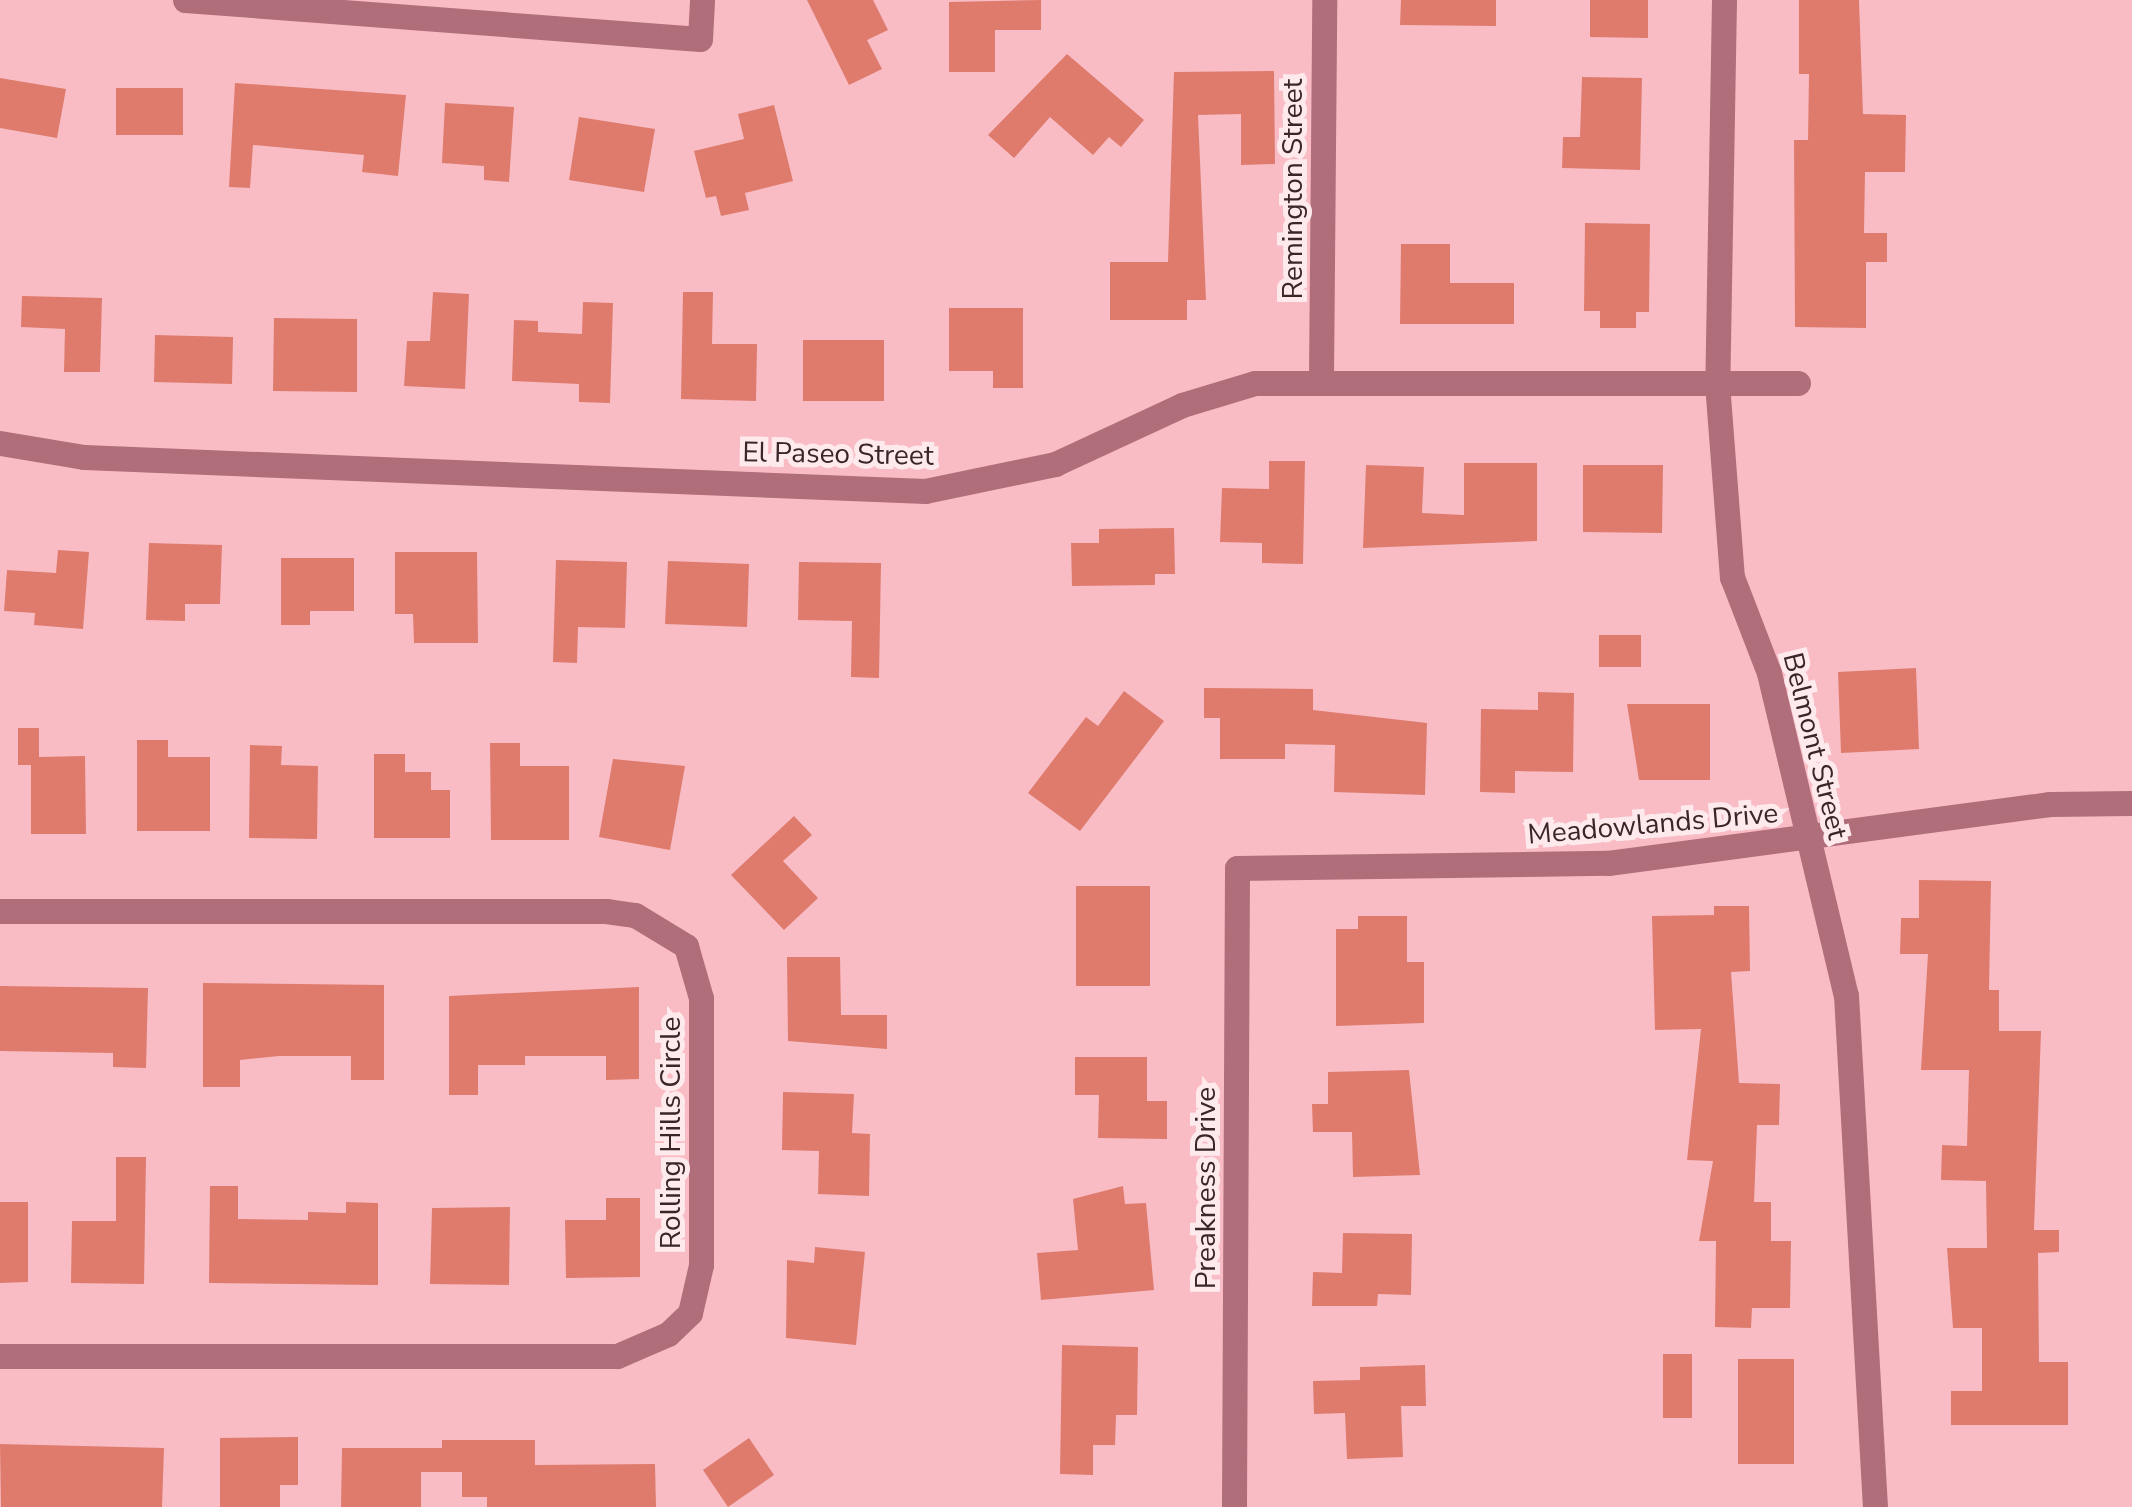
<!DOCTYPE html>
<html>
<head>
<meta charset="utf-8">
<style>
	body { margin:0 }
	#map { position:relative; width:2132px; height:1507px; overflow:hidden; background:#f9bcc5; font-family:"Nunito Sans",sans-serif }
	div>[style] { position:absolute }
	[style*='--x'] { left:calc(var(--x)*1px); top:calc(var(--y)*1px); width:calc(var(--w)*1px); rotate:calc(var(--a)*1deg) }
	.building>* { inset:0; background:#de7b6d }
	.minor>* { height:25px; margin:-12.5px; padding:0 12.5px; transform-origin:12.5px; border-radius:12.5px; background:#af6e7a }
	span { translate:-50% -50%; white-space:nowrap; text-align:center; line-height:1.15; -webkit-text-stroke:10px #feeaed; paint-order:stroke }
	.street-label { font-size:28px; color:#3c2528 }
</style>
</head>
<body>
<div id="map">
	<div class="building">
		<div style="clip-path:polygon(807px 0,873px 0,888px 30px,867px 40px,882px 69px,849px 85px)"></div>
		<div style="clip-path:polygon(1041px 0,1041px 30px,995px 30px,995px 72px,949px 72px,949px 2px)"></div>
		<div style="clip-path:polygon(1401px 0,1496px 0,1496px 26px,1400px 25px)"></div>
		<div style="clip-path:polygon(1590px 0,1648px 0,1648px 38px,1590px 37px)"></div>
		<div style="clip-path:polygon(1799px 0,1859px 0,1863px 114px,1906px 115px,1905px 172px,1865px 172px,1864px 233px,1887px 233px,1887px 262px,1866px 262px,1866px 328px,1795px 327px,1794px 140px,1808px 140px,1809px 74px,1799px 74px)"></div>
		<div style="clip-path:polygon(1067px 54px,1144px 120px,1121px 147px,1109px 137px,1093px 155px,1050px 117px,1014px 158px,988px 135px)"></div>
		<div style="clip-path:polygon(1274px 71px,1275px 164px,1241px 165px,1241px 114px,1198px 115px,1206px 300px,1187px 300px,1187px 320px,1110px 320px,1110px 262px,1168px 262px,1174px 72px)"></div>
		<div style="clip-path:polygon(1582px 77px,1642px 78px,1640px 170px,1562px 168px,1563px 137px,1580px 137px)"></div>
		<div style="clip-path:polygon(0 78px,66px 89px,57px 138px,0 128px)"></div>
		<div style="clip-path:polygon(235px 83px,406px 95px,398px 176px,362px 172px,364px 155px,253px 145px,250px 188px,229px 187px)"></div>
		<div style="clip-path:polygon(116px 88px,183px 88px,183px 135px,116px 135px)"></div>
		<div style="clip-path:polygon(445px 103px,514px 107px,509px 182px,484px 180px,484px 166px,442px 163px)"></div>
		<div style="clip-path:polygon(774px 105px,793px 181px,745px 193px,749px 210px,721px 216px,716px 196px,706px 198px,694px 151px,744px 139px,738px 114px)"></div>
		<div style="clip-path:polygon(579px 117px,655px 129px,644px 192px,569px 180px)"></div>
		<div style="clip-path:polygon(1585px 223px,1650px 224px,1649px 312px,1636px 312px,1636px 328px,1600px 328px,1600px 311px,1584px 311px)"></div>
		<div style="clip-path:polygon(1401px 244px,1450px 244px,1450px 283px,1514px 283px,1514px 324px,1400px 324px)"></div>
		<div style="clip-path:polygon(433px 292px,469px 294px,465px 389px,404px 386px,407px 341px,430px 341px)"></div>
		<div style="clip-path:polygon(683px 292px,713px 292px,712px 344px,757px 344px,756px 401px,681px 399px)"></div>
		<div style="clip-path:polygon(22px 296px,102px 298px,100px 372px,64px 372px,65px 329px,21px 327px)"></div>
		<div style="clip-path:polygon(583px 302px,613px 303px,610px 403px,579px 402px,579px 384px,512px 381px,514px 320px,538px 321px,538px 332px,582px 334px)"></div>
		<div style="clip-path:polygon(949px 308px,1023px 308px,1023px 388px,993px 388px,993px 371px,949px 371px)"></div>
		<div style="clip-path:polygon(274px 318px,357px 319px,357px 392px,273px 391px)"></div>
		<div style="clip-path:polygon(155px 335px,233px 337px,232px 384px,154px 382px)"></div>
		<div style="clip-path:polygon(803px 340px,884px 340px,884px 401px,803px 401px)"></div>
		<div style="clip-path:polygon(1269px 461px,1305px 461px,1303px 564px,1262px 563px,1262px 543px,1220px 542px,1222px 488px,1269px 489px)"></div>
		<div style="clip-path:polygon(1464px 463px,1537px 463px,1537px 541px,1363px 548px,1366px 465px,1424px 467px,1422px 513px,1464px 515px)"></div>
		<div style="clip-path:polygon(1583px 465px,1663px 465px,1662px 533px,1583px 532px)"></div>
		<div style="clip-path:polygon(1174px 528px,1175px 574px,1155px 574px,1155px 585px,1072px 586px,1071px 543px,1099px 543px,1099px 529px)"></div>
		<div style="clip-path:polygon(149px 543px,222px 545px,220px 604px,185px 604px,185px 621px,146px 620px)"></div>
		<div style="clip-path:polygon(58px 550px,89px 552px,83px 629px,34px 625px,35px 613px,4px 611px,7px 570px,56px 573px)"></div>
		<div style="clip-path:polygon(395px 552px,477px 552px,478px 643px,414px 643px,413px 614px,395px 614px)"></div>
		<div style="clip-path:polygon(281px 558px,354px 558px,354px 611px,310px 611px,310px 625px,281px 625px)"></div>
		<div style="clip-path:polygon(556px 560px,627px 562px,625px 628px,578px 627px,577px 663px,553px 662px)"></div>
		<div style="clip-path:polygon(668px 561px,749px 564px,747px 627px,665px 624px)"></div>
		<div style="clip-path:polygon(799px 562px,881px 563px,879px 678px,851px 677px,852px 621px,798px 620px)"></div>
		<div style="clip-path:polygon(1599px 635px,1641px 635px,1641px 667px,1599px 667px)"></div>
		<div style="clip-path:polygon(1916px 668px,1919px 749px,1841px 753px,1838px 672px)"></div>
		<div style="clip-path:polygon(1204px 688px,1313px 689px,1313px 710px,1427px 723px,1425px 795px,1334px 792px,1335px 745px,1285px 744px,1285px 759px,1220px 759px,1220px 718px,1204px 718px)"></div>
		<div style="clip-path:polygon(1124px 691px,1164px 721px,1080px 831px,1028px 793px,1086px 717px,1098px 726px)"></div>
		<div style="clip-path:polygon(1538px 692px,1574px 693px,1573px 772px,1515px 771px,1515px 793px,1480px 792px,1481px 709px,1538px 710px)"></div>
		<div style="clip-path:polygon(1627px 704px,1710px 704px,1710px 780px,1639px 780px)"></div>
		<div style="clip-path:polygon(18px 728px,39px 728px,39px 757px,85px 756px,86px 834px,31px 834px,31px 765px,18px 765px)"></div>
		<div style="clip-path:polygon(137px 740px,168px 740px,168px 757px,210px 757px,210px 831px,137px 831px)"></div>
		<div style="clip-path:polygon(490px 743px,520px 743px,520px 766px,569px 766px,569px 840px,491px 840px)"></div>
		<div style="clip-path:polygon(250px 745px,282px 746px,281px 765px,318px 766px,317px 839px,249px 838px)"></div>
		<div style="clip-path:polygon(374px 754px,405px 754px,405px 772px,431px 772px,431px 790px,450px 790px,450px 838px,374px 838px)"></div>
		<div style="clip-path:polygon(613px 759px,685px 766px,670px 850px,599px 837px)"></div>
		<div style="clip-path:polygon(794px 816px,812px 835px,783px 861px,818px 898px,784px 930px,731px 875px)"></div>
		<div style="clip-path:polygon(1919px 880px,1991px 881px,1989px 990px,1999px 990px,1999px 1031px,2041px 1031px,2034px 1230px,2059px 1230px,2059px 1252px,2038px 1253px,2039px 1362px,2068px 1362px,2068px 1425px,1951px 1425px,1951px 1391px,1982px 1391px,1982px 1328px,1953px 1328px,1947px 1248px,1987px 1248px,1986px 1181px,1941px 1180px,1942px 1145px,1967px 1146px,1969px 1070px,1921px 1070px,1928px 954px,1900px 954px,1901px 918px,1919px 918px)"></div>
		<div style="clip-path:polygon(1076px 886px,1150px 886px,1150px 986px,1076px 986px)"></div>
		<div style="clip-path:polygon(1714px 906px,1749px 906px,1750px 971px,1731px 972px,1739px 1083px,1780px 1084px,1779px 1125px,1757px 1125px,1754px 1202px,1771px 1202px,1771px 1241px,1791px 1241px,1790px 1308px,1752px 1308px,1751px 1328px,1715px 1327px,1716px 1241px,1699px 1241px,1713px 1161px,1687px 1160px,1701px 1029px,1655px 1030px,1652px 916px,1714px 915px)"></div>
		<div style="clip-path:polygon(1358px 916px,1407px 916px,1407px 962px,1424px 962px,1424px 1023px,1336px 1026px,1336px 929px,1358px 929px)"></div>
		<div style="clip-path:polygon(787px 957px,840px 957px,841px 1015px,887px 1015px,887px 1049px,788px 1041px)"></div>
		<div style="clip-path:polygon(203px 983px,384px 985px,384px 1080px,351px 1080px,351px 1056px,279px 1056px,240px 1060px,240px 1087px,203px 1087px)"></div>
		<div style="clip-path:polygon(0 986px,148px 988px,146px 1068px,113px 1067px,113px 1053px,0 1051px)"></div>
		<div style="clip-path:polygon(639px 987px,639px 1079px,606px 1080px,606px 1056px,525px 1056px,525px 1065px,478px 1065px,478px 1095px,449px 1095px,449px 996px)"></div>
		<div style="clip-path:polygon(1075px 1057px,1147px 1057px,1147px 1101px,1167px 1101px,1167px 1139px,1098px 1138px,1099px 1095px,1075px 1095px)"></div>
		<div style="clip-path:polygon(1409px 1070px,1420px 1175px,1353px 1177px,1352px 1132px,1313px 1132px,1312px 1104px,1328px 1104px,1328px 1072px)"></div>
		<div style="clip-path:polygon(783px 1092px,854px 1094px,852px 1133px,870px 1134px,869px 1196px,818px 1194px,819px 1151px,782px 1150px)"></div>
		<div style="clip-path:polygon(116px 1157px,146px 1157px,144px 1284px,71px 1283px,72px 1221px,116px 1221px)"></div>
		<div style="clip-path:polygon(210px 1186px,238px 1186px,238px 1219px,308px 1220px,308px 1212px,346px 1213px,346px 1202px,378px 1203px,378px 1285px,209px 1283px)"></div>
		<div style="clip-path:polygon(1123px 1186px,1125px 1204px,1146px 1203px,1154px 1290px,1041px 1300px,1037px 1253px,1078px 1250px,1073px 1199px)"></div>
		<div style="clip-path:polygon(606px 1198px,640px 1198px,640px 1277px,566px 1278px,565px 1220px,606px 1220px)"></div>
		<div style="clip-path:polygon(0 1202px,28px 1202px,28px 1282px,0 1283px)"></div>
		<div style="clip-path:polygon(510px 1207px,509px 1285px,430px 1284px,432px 1208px)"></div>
		<div style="clip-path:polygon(1343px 1233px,1412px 1234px,1411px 1295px,1378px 1294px,1377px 1306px,1312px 1306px,1313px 1272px,1342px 1273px)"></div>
		<div style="clip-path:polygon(815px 1247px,865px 1252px,856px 1345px,786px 1338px,787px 1260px,814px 1263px)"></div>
		<div style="clip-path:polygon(1062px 1345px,1138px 1347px,1137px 1415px,1116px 1415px,1115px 1445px,1093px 1445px,1093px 1475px,1060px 1474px)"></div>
		<div style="clip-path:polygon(1663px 1354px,1692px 1354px,1692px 1418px,1663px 1418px)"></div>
		<div style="clip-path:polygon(1738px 1359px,1794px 1359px,1794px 1464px,1738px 1464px)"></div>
		<div style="clip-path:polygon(1425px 1365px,1426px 1406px,1401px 1406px,1403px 1457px,1347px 1459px,1345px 1413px,1314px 1414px,1313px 1381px,1360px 1380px,1360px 1367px)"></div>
		<div style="clip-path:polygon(298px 1437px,298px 1485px,280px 1485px,280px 1507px,220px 1507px,220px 1438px)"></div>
		<div style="clip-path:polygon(749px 1438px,774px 1475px,728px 1507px,703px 1470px)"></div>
		<div style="clip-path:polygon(442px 1440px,535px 1440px,535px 1465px,655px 1464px,656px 1507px,487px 1507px,487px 1497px,462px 1497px,462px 1472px,421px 1472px,421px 1507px,341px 1507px,342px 1448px,442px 1448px)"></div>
		<div style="clip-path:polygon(0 1444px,164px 1448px,162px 1507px,1px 1507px)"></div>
	</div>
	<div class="minor">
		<div style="--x:185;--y:0;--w:516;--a:4.33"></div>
		<div style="--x:700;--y:39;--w:39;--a:-87"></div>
		<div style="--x:1724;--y:0;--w:383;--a:91"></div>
		<div style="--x:1717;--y:383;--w:195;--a:85.6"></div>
		<div style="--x:1732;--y:577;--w:103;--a:68.9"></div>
		<div style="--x:1769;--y:673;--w:331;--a:76.6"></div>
		<div style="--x:1846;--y:995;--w:513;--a:86.76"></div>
		<div style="--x:1321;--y:378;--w:378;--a:-89.5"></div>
		<div style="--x:0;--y:443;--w:85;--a:9.5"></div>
		<div style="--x:84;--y:457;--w:842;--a:2.32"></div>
		<div style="--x:925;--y:491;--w:133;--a:-11.7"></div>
		<div style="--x:1055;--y:464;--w:140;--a:-24.9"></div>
		<div style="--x:1182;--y:405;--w:76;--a:-16.8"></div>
		<div style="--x:1255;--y:383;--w:543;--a:0"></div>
		<div style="--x:0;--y:911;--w:606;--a:0"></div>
		<div style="--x:606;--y:911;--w:29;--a:8"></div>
		<div style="--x:635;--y:915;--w:60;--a:31.3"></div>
		<div style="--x:686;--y:946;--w:54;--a:73.9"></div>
		<div style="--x:701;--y:998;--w:267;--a:90"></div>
		<div style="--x:701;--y:1265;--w:49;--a:102.9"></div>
		<div style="--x:690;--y:1313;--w:30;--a:136"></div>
		<div style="--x:668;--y:1334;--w:56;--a:156.7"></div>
		<div style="--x:617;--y:1356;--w:617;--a:180"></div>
		<div style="--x:1234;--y:1507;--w:639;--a:-89.73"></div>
		<div style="--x:1237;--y:868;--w:371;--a:-0.8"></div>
		<div style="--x:1608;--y:863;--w:446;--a:-7.6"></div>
		<div style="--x:2050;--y:804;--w:82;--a:-0.7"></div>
	</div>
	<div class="street-label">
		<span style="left:1293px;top:189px;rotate:-90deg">Remington Street</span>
		<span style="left:838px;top:454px;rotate:1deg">El Paseo Street</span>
		<span style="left:1815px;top:746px;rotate:76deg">Belmont Street</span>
		<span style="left:1653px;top:824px;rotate:-5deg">Meadowlands Drive</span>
		<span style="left:671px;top:1133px;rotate:-90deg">Rolling Hills Circle</span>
		<span style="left:1206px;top:1188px;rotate:-90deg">Preakness Drive</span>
	</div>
</div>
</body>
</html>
